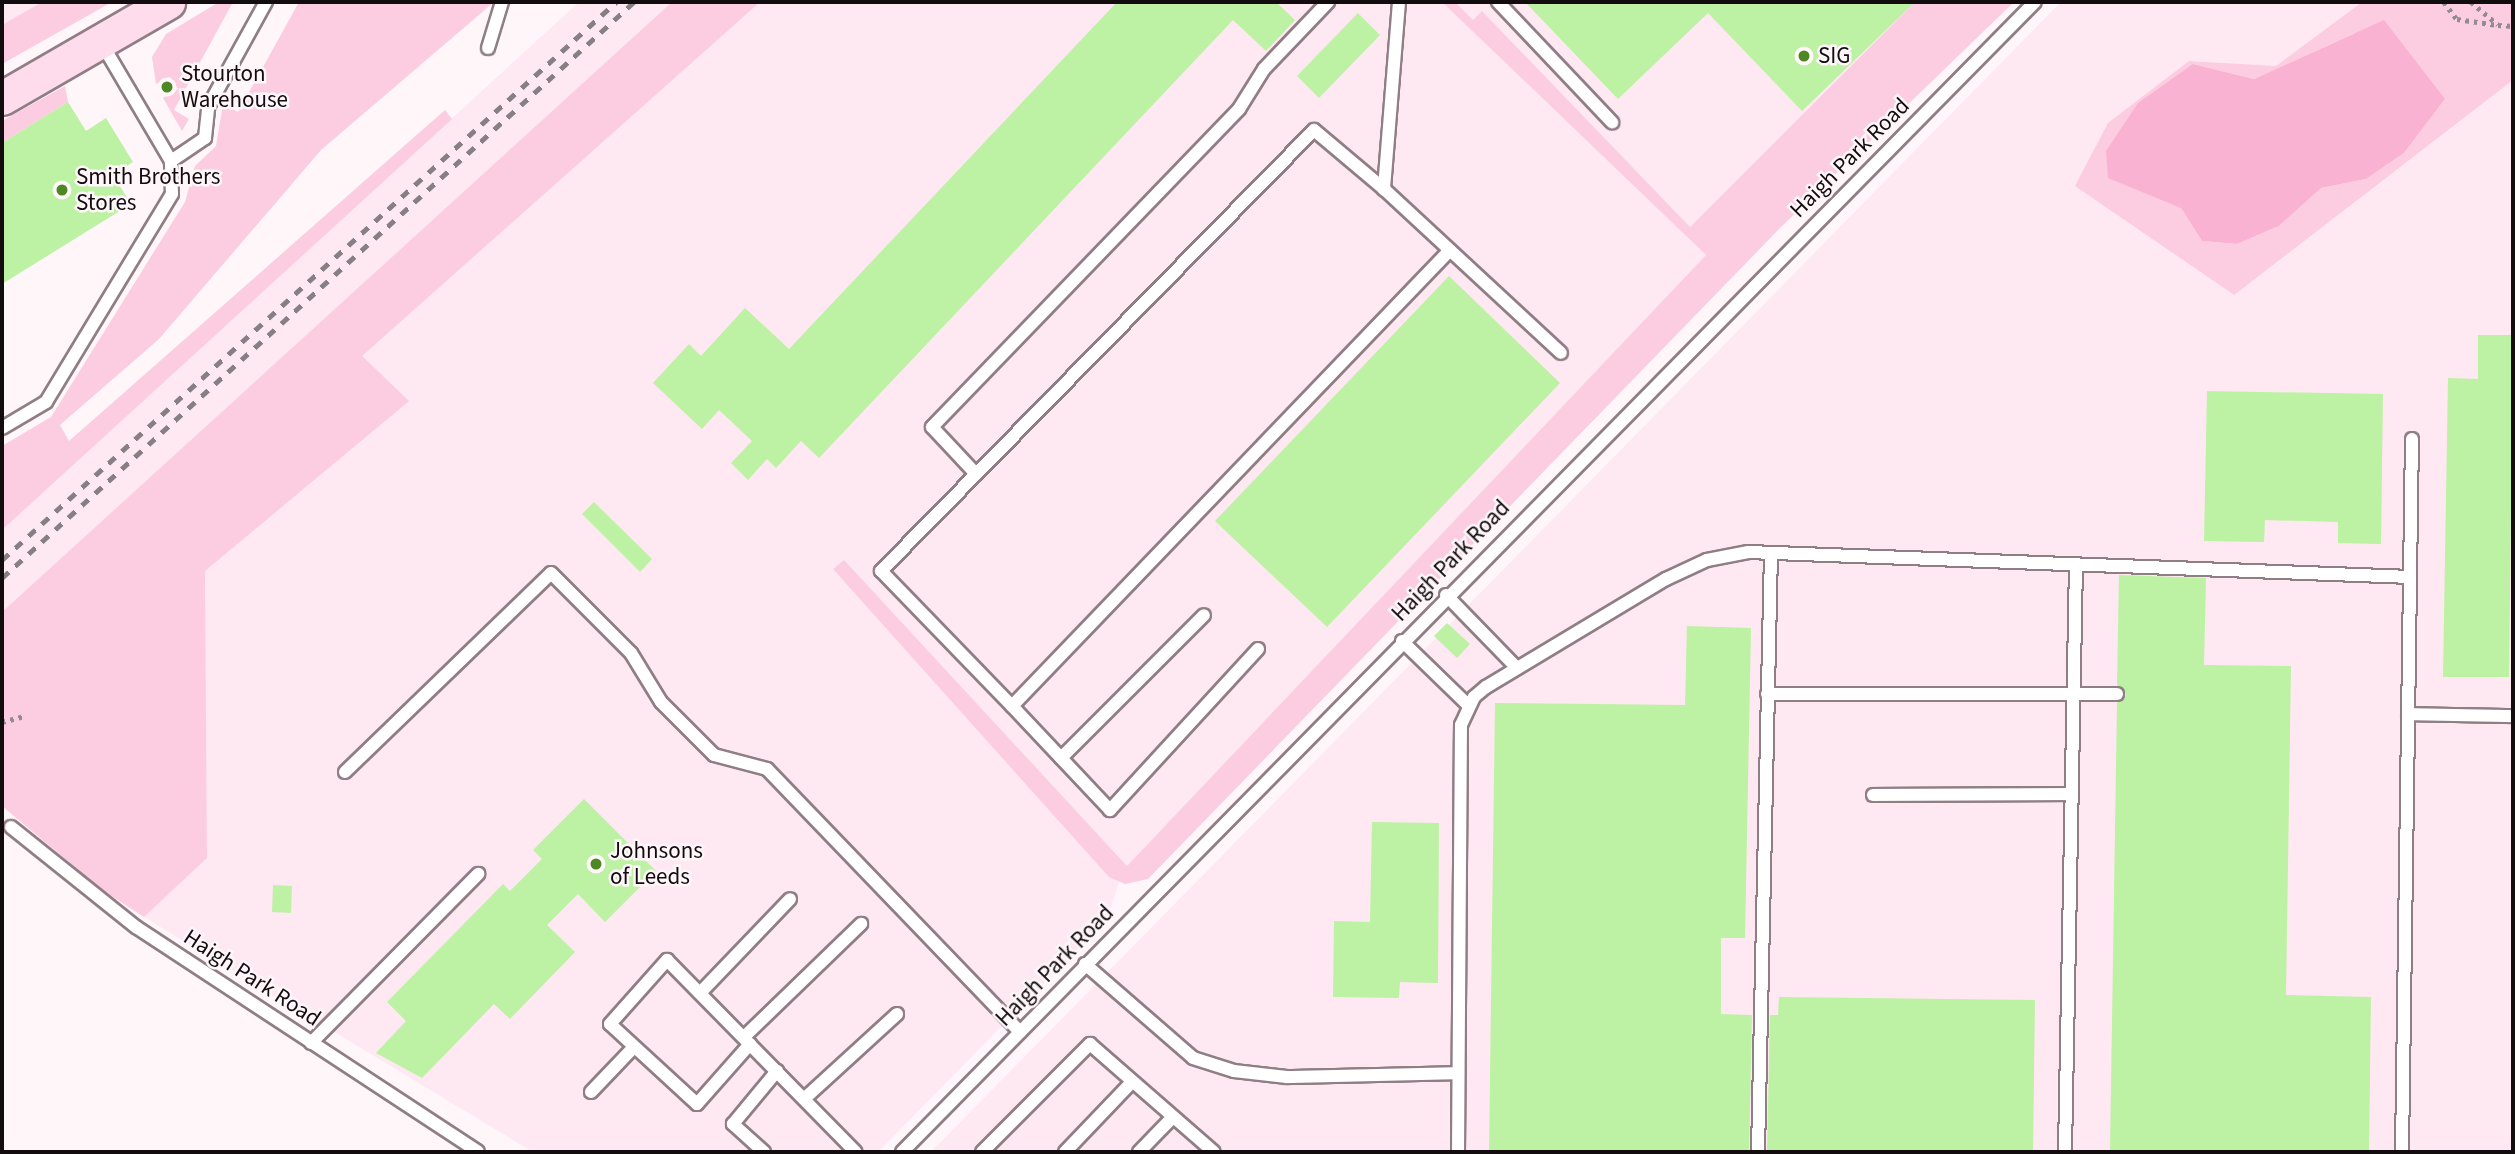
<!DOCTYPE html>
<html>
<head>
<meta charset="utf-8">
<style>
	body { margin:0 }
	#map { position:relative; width:2515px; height:1154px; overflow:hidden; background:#fef6f9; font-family:"Source Sans 3",sans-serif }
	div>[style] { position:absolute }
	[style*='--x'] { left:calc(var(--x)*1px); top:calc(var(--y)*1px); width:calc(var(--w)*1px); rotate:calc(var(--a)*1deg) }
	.built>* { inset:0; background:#fee8f1 }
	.green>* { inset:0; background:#fccce0 }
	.water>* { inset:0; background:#fab2d3 }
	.building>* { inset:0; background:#bdf1a3 }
	.path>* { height:4.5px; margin-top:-2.25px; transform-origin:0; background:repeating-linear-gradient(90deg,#938c8f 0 3.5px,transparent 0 8.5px) }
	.roads { filter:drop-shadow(2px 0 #907e85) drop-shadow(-2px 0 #907e85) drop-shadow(0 2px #907e85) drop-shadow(0 -2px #907e85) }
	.lane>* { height:12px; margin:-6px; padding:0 6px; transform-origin:6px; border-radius:6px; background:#fff }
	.secondary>* { height:33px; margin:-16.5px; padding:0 16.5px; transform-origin:16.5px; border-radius:16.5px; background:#fedcec }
	.rail>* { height:5px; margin-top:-2.5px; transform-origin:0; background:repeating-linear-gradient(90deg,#878083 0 9px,transparent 0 18px) }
	.dots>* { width:19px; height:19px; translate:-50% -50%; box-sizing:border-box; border:4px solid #fef6f9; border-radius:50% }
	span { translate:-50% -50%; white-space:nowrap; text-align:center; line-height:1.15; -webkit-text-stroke:5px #fef6f9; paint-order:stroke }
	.poi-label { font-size:23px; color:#120c0f }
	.left { translate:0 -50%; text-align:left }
	.street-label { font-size:23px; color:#120c0f }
	.frame { position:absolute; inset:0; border:4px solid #120c0f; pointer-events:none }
</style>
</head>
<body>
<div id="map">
	<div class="built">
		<div style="clip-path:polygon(2px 2px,42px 2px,2px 25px)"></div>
		<div style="clip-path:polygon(579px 2px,672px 2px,2px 612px,2px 530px)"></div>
		<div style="clip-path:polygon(760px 2px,1442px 2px,1706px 255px,1127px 866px,843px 561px,833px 569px,1119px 881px,1108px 918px,878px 1152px,533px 1152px,144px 917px,207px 858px,205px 571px,408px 401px,361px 356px)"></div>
		<div style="clip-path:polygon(1455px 2px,1915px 2px,1690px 227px,1483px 12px,1473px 21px)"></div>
		<div style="clip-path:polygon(2061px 2px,2362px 2px,2276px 66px,2189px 61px,2075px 185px,2233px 295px,2513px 80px,2513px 1152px,931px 1152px)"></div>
	</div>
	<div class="green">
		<div style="clip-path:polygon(42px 2px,112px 2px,2px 64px,2px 25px)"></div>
		<div style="clip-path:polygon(219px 2px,233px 2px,174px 110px,189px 119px,182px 131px,163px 98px,178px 89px,170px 77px,156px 84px,152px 57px,166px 34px)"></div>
		<div style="clip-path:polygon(299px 2px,494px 2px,321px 150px,159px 339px,60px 425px,69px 441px,445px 110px,452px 119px,2px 530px,2px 446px,51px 417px,185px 202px,195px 166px,216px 146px,223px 104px,238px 112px)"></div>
		<div style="clip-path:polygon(672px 2px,760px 2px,362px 356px,409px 401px,205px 571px,207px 858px,144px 917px,102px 890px,2px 806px,2px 612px)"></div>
		<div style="clip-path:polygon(1442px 2px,1455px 2px,1473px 20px,1482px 11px,1690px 227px,1915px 2px,2014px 2px,1782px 226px,1148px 879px,1125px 884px,1109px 877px,833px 569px,844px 560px,1127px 866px,1706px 255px)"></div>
		<div style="clip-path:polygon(evenodd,2362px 2px,2513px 2px,2513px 80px,2234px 295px,2075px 186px,2108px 123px,2189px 61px,2276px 66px,2362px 2px,2355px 33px,2445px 99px,2404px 153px,2366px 179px,2321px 188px,2279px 226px,2237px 244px,2202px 241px,2181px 208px,2193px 64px,2254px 79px,2355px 33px)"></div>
		<div style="clip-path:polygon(65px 86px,68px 102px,2px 143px,2px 121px)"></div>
	</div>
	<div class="water">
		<div style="clip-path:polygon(2384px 20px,2445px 99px,2404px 153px,2366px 179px,2321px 188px,2279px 226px,2237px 244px,2202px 241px,2181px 208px,2108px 178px,2106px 151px,2138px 103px,2193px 64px,2254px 79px)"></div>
	</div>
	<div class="building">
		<div style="clip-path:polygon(1117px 2px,1276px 2px,1295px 20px,1266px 51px,1233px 20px,819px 458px,801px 441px,776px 468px,767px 459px,748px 480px,731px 463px,752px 441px,719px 410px,702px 429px,653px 383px,689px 344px,701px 356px,745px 308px,789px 349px)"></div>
		<div style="clip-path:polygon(1525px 2px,1915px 2px,1802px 111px,1708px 13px,1618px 99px)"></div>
		<div style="clip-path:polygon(1358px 13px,1380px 35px,1319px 98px,1297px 76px)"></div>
		<div style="clip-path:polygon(68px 102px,86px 131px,106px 118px,133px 162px,113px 175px,131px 204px,2px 284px,2px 143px)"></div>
		<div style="clip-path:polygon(1449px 276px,1560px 383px,1327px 627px,1215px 521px)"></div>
		<div style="clip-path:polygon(2478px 335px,2513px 335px,2509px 677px,2443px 677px,2448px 378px,2478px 379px)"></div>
		<div style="clip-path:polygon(2207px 391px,2383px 394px,2381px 544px,2338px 543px,2338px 522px,2265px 520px,2264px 542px,2204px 541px)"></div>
		<div style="clip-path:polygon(594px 502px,652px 559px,640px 572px,582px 514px)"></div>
		<div style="clip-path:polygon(2119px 575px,2206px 578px,2204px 665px,2291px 666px,2286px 995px,2371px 997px,2369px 1152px,2110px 1152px,2117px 703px,2126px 695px,2117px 685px)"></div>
		<div style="clip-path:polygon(1447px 623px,1470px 644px,1457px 658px,1434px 636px)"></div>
		<div style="clip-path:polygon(1687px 626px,1751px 628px,1745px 938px,1721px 938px,1721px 1014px,1752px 1015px,1749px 1152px,1489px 1152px,1495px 703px,1685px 705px)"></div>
		<div style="clip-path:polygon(584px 799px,656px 871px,605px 922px,578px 894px,547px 925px,575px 952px,510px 1019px,494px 1004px,422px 1078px,376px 1053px,406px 1021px,387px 1002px,503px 884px,510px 891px,542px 859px,533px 850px)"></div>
		<div style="clip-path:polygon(1372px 822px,1439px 823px,1438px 983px,1400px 982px,1399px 998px,1333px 997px,1334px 921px,1370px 922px)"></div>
		<div style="clip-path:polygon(273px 885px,292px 886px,291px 913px,272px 912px)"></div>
		<div style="clip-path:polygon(1779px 997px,2035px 1000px,2033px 1152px,1767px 1152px,1770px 1015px,1778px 1015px)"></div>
	</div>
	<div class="path">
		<div style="--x:2444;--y:2;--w:21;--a:53"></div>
		<div style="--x:2457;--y:19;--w:41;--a:8.3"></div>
		<div style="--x:2471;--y:2;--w:35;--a:40"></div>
		<div style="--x:2498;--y:25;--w:15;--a:4"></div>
		<div style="--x:2;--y:722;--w:23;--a:-15"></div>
	</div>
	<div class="roads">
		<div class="lane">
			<div style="--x:1399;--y:2;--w:188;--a:94.6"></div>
			<div style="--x:1384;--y:189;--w:241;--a:42.8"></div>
			<div style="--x:1498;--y:2;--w:166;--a:46.5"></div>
			<div style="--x:488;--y:48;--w:48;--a:-73.1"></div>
			<div style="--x:171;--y:161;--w:41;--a:-34.1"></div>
			<div style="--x:205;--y:138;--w:31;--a:-84"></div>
			<div style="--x:208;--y:107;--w:120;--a:-61.1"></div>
			<div style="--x:2;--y:428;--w:51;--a:-30.6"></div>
			<div style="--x:46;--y:402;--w:243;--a:-58.8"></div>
			<div style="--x:172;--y:194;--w:33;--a:-92"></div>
			<div style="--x:171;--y:161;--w:138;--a:-120.5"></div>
			<div style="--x:976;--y:474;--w:64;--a:-133.1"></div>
			<div style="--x:932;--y:427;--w:442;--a:-46"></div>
			<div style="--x:1239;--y:109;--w:47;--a:-58"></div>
			<div style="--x:1264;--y:69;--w:93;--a:-46.3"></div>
			<div style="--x:1446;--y:595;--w:102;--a:45.8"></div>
			<div style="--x:1402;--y:641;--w:93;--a:44.1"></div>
			<div style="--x:1258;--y:649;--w:219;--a:132.6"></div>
			<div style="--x:1110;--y:810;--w:143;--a:-133.3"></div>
			<div style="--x:1012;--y:706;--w:632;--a:-46.15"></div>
			<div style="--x:1767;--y:694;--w:350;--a:0"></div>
			<div style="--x:1012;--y:706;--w:188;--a:-134.1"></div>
			<div style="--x:881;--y:571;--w:618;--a:-45.52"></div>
			<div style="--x:1314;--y:130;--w:92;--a:40.1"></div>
			<div style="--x:2408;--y:714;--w:105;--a:1.1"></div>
			<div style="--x:1061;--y:758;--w:202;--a:-45"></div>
			<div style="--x:345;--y:772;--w:286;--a:-44"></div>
			<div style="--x:551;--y:573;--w:113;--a:45"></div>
			<div style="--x:631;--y:653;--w:57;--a:58.5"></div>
			<div style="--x:661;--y:702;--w:75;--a:45"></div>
			<div style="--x:714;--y:755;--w:55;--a:14.8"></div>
			<div style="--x:767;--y:769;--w:365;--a:46.1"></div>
			<div style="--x:1873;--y:795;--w:198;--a:-0.3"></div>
			<div style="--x:11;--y:827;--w:160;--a:38.7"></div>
			<div style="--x:136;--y:927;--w:409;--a:33.3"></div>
			<div style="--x:1085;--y:964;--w:143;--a:41"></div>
			<div style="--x:1193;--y:1058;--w:43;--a:17.6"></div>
			<div style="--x:1234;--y:1071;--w:53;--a:6.5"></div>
			<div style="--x:1287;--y:1077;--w:171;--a:-1.3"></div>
			<div style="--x:700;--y:993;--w:130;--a:-46.2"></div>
			<div style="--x:744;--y:1037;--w:163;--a:-44"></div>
			<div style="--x:311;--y:1043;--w:238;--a:-45.3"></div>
			<div style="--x:750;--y:1044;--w:80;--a:131.5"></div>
			<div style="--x:697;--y:1104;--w:118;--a:-137.4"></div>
			<div style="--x:610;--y:1024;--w:86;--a:-48.3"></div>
			<div style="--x:667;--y:960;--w:269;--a:45.5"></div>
			<div style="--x:591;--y:1092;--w:62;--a:-46.3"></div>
			<div style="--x:804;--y:1099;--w:126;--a:-42.4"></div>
			<div style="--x:764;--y:1152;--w:42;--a:-137.9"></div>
			<div style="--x:733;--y:1124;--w:69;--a:-50.3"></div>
			<div style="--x:902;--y:1152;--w:1614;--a:-45.43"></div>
			<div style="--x:982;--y:1152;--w:153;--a:-45"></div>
			<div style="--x:1090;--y:1044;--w:164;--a:41.1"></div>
			<div style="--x:1065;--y:1152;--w:97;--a:-46.3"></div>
			<div style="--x:1139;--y:1152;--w:47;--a:-45.9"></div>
			<div style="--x:1458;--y:1152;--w:427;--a:-89.6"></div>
			<div style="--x:1461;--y:725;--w:31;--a:-65"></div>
			<div style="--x:1474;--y:697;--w:16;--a:-40"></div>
			<div style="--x:1486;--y:687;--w:210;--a:-31"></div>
			<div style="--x:1666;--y:579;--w:45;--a:-24.9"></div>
			<div style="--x:1707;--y:560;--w:42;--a:-11"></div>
			<div style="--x:1748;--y:552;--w:662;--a:2.16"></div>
			<div style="--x:1758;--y:1152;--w:599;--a:-88.76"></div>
			<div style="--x:2065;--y:1152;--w:588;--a:-88.93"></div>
			<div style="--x:2402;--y:1152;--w:713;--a:-89.2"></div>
		</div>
		<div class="secondary">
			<div style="--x:2;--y:98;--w:192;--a:-30"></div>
		</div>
	</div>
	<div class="rail">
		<div style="--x:2;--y:560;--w:830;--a:-42.26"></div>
		<div style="--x:2;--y:578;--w:855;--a:-42.35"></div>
	</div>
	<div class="dots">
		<div style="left:1804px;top:56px;background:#4d8825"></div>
		<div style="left:167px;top:87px;background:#4d8825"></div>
		<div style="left:62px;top:190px;background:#4d8825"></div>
		<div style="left:596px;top:864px;background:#4d8825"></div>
	</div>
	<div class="poi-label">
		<span class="left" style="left:1818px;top:56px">SIG</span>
		<span class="left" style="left:181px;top:87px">Stourton<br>Warehouse</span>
		<span class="left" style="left:76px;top:190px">Smith Brothers<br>Stores</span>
		<span class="left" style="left:610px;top:864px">Johnsons<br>of Leeds</span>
	</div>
	<div class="street-label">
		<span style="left:1850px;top:158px;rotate:-45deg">Haigh Park Road</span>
		<span style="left:1451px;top:561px;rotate:-46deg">Haigh Park Road</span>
		<span style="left:1055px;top:966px;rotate:-46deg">Haigh Park Road</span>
		<span style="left:252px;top:978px;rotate:33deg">Haigh Park Road</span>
	</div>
	<div class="frame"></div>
</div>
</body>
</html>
